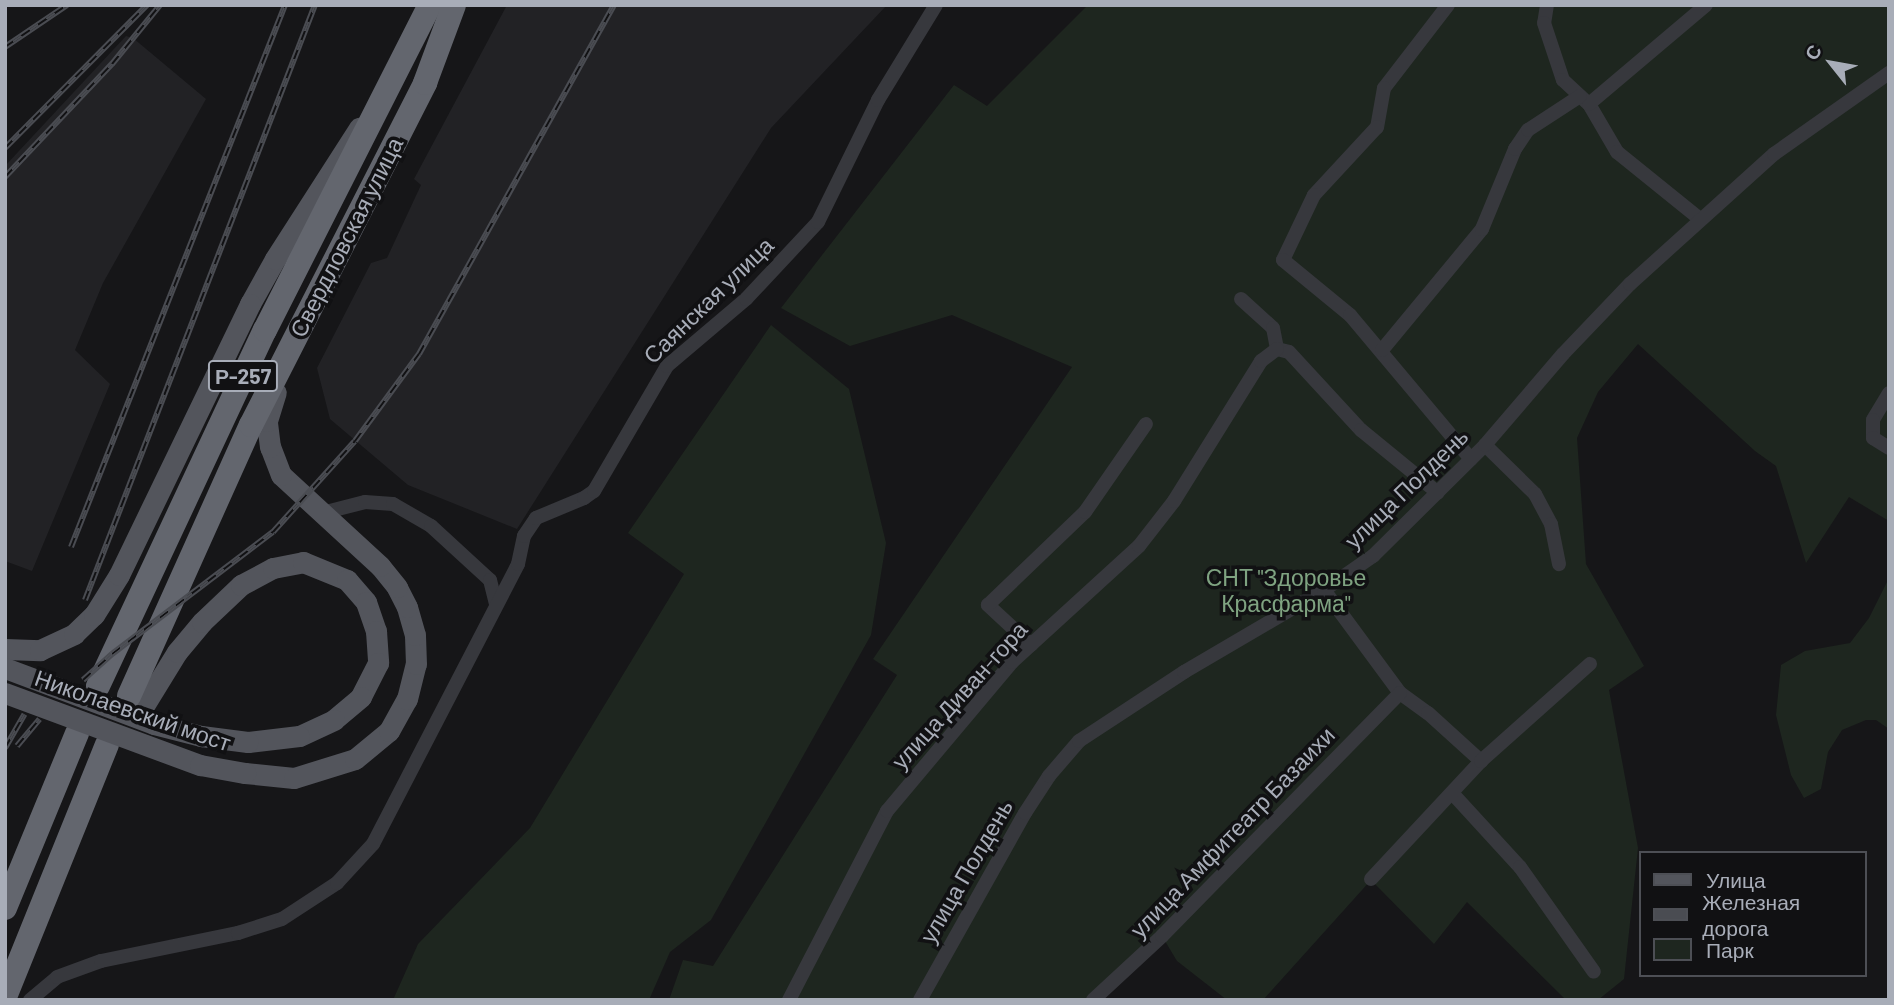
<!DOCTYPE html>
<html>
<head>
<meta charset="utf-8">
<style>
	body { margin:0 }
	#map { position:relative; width:1894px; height:1005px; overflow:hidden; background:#161618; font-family:Barlow,sans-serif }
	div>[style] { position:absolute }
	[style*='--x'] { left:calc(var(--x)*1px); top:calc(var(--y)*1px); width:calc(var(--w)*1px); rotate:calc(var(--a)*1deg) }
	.built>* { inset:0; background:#222225 }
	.green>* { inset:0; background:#1e261f }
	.street>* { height:14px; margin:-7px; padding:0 7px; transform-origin:7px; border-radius:7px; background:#37383d }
	.primary>* { height:21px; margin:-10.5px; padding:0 10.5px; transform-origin:10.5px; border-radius:10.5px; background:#53555c }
	.highway>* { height:24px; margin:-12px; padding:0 12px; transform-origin:12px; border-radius:12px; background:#63666e }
	.rail>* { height:6px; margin-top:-3px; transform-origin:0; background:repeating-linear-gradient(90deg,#111113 0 10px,#4a4c52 0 20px); box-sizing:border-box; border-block:2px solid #4a4c52 }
	.primary-bridge>* { height:21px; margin:-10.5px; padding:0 10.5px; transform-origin:10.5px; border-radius:10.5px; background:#53555c }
	span { translate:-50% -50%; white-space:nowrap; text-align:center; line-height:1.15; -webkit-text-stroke:7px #111113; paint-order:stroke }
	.shield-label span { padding:2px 5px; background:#111113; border:2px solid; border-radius:5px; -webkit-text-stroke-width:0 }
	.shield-label { font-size:21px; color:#a8adb8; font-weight:700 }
	.street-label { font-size:23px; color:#a8adb8 }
	.park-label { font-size:23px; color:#7fa381 }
	.frame { position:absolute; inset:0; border:7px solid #a8adb8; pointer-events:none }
	.legend { position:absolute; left:1639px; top:851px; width:228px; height:126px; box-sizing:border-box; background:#111113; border:2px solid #4d4f55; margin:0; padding:9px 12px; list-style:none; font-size:21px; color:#a8adb8 }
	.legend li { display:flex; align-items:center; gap:14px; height:35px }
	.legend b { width:35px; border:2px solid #4d4f55 }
	.north { position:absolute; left:1796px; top:28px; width:70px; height:70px; -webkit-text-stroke:5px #111113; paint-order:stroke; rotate:301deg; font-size:19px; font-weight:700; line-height:28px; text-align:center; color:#a8adb8 }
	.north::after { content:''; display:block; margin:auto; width:24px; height:32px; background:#a8adb8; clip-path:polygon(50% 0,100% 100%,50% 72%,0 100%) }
</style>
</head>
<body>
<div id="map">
	<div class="built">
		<div style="clip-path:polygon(507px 5px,887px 5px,771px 128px,517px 529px,408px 485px,330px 419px,317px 368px,371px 263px,387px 258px,421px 185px,414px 179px)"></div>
		<div style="clip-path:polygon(126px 36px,133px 38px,206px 99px,103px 283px,75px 350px,110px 384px,32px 571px,5px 561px,5px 166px)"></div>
	</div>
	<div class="green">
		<div style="clip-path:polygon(1088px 5px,1889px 5px,1889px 521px,1849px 497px,1806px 563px,1776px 466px,1755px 451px,1638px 344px,1598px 392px,1577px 438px,1586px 564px,1644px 666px,1609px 690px,1638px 848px,1624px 979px,1598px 1000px,1566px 1000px,1467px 902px,1434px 944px,1371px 880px,1263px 1000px,1227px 1000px,1177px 961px,1162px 936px,1093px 1000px,669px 1000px,683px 960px,713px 966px,897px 675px,873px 659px,1072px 367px,952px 315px,850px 346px,781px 308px,954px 85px,987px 106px)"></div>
		<div style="clip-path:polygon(771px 325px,849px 389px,886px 543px,871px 635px,711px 920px,670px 952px,649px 1000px,393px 1000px,418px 944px,530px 828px,684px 574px,628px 533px)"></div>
		<div style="clip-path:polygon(1889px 578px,1889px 729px,1876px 720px,1866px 720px,1842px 730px,1828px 752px,1821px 789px,1804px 798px,1791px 775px,1776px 715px,1781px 665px,1805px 651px,1850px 643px,1869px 618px)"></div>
	</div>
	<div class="street">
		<div style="--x:1448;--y:5;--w:105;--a:127.6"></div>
		<div style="--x:1384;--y:88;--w:40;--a:100"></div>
		<div style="--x:1377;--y:127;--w:93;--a:132.8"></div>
		<div style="--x:1314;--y:195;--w:72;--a:115.5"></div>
		<div style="--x:1283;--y:260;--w:87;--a:39.4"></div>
		<div style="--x:1350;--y:315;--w:188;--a:50"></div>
		<div style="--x:1547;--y:5;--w:18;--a:99"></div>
		<div style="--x:1544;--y:23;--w:60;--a:71.6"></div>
		<div style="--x:1563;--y:80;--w:35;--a:43"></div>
		<div style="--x:1589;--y:104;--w:56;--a:59.7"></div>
		<div style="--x:1617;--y:152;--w:107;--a:38.9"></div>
		<div style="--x:1589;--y:104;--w:153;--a:-40.2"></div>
		<div style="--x:1241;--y:299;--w:43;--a:42.2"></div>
		<div style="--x:1273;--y:328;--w:21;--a:79"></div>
		<div style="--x:1277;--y:349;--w:12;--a:14"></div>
		<div style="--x:1289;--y:352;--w:106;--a:47.3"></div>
		<div style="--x:1361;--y:430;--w:99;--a:39.3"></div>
		<div style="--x:1382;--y:350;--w:157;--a:-50.4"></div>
		<div style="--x:1482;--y:229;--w:87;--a:-67.6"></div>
		<div style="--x:1515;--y:149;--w:23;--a:-56"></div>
		<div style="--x:1528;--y:130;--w:62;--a:-33.2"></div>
		<div style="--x:1889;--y:393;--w:31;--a:121"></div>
		<div style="--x:1873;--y:420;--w:18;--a:90"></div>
		<div style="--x:1873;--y:438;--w:19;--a:32"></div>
		<div style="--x:1485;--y:445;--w:70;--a:44.4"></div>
		<div style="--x:1535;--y:494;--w:34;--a:62"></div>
		<div style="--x:1551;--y:524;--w:41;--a:78.7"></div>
		<div style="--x:322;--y:513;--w:44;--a:-14.3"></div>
		<div style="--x:365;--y:502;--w:28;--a:4"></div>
		<div style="--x:393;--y:504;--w:44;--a:30.1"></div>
		<div style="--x:431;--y:526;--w:80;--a:42.5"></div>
		<div style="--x:490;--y:580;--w:25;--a:76"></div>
		<div style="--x:1324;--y:590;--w:128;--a:53.6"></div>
		<div style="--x:1400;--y:693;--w:34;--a:36"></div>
		<div style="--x:1428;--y:713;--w:72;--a:42.2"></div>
		<div style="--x:1031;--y:645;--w:59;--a:-137.1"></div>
		<div style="--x:988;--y:605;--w:134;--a:-43.8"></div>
		<div style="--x:1085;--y:512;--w:107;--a:-55.3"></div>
		<div style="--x:1453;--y:794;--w:99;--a:47.5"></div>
		<div style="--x:1520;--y:867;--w:128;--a:54.8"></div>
		<div style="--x:1371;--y:879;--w:161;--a:-47"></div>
		<div style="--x:1481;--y:761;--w:146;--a:-41.7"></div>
		<div style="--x:30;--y:1000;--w:35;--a:-40"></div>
		<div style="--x:57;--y:977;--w:47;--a:-20"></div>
		<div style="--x:101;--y:961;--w:140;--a:-11.6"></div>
		<div style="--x:238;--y:933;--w:46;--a:-17.7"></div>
		<div style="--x:282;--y:919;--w:66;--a:-33.2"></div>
		<div style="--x:337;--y:883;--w:53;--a:-47.3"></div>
		<div style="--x:373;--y:844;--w:315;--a:-62.6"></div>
		<div style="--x:518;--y:564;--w:29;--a:-78"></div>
		<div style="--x:524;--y:536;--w:22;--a:-56"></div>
		<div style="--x:536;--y:518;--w:52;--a:-22.6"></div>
		<div style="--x:584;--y:498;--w:12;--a:-35"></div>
		<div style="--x:594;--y:491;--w:145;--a:-59.7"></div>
		<div style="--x:667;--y:366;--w:104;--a:-40.3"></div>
		<div style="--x:746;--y:299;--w:105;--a:-46.9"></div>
		<div style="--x:818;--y:222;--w:136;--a:-63.8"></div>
		<div style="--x:878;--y:100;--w:111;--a:-58.6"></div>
		<div style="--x:789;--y:1000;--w:213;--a:-62.6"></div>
		<div style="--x:887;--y:811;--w:194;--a:-50"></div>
		<div style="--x:1012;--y:662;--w:172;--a:-42.4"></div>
		<div style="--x:1139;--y:546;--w:57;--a:-52.1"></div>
		<div style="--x:1174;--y:501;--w:165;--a:-58.1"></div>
		<div style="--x:1261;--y:361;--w:20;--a:-37"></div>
		<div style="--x:920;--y:1000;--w:214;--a:-60.7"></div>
		<div style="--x:1025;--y:813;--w:44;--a:-57"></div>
		<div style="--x:1049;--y:776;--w:46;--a:-49.4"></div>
		<div style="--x:1079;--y:741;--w:126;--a:-33.3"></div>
		<div style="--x:1184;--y:672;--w:162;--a:-30.4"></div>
		<div style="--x:1324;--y:590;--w:60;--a:-34.8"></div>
		<div style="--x:1373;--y:556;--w:158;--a:-44.7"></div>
		<div style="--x:1485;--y:445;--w:120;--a:-49.4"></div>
		<div style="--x:1563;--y:354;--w:97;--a:-46.3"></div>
		<div style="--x:1630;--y:284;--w:194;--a:-42.1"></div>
		<div style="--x:1774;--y:154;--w:141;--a:-35.2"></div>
		<div style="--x:1093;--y:1000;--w:94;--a:-42.8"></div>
		<div style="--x:1162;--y:936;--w:340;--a:-45.6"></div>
	</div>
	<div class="primary">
		<div style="--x:250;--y:304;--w:51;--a:-60.9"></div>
		<div style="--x:275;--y:259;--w:156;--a:-57.3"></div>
		<div style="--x:145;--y:704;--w:61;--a:-58.4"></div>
		<div style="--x:177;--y:652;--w:39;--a:-50"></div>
		<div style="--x:202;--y:622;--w:54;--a:-43.5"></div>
		<div style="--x:241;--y:585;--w:36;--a:-28"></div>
		<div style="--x:273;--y:568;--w:31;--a:-11"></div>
		<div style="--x:303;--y:562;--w:48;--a:22.2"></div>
		<div style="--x:347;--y:580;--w:29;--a:49"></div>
		<div style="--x:366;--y:602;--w:31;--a:71"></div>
		<div style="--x:376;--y:631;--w:32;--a:86"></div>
		<div style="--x:378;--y:663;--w:38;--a:117"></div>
		<div style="--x:361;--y:697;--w:35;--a:140"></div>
		<div style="--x:334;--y:720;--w:38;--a:155"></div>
		<div style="--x:299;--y:736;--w:51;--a:173.3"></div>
		<div style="--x:245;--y:773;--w:49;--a:5.8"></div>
		<div style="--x:294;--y:778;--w:64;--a:-17.3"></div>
		<div style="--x:355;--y:759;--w:44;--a:-39.5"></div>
		<div style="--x:389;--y:731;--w:37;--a:-61"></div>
		<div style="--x:407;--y:699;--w:36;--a:-76"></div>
		<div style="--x:416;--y:664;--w:29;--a:-92"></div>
		<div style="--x:415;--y:635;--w:29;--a:-106"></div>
		<div style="--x:407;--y:607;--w:22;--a:-117"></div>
		<div style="--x:397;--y:587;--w:27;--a:-129"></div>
		<div style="--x:380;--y:566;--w:134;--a:-137.4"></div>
		<div style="--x:281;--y:475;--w:30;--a:-111"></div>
		<div style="--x:270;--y:447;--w:26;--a:-97"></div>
		<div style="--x:267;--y:421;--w:30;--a:-73"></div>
	</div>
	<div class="highway">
		<div style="--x:98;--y:686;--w:393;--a:-64.9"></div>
		<div style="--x:265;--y:330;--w:364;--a:-63.1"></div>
		<div style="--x:129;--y:696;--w:297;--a:-65.8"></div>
		<div style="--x:251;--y:425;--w:384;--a:-63"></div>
		<div style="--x:425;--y:83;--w:83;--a:-69.6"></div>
		<div style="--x:5;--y:908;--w:189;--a:-67.6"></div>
		<div style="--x:5;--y:997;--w:272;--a:-68"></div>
	</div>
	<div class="rail">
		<div style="--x:5;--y:47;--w:75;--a:-34.1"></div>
		<div style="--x:5;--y:148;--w:202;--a:-45.2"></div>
		<div style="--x:5;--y:177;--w:156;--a:-46.6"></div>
		<div style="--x:112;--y:64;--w:76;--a:-50.9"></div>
		<div style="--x:71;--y:547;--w:583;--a:-68.45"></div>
		<div style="--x:85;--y:600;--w:638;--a:-68.87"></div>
		<div style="--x:83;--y:680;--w:39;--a:-42"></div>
		<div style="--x:112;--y:654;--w:202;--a:-37.2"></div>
		<div style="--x:273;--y:532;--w:122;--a:-48"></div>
		<div style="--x:355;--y:441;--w:108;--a:-53.7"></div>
		<div style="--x:419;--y:354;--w:400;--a:-60.8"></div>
		<div style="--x:17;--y:746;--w:35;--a:-50"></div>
		<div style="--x:5;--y:748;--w:39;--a:-60"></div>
	</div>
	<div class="primary-bridge">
		<div style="--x:5;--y:649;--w:35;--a:2"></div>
		<div style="--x:40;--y:650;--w:38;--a:-25"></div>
		<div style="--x:74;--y:634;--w:28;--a:-44"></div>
		<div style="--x:94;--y:615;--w:47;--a:-58"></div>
		<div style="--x:119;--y:575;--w:301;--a:-64.2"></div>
		<div style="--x:5;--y:668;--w:159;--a:20.6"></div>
		<div style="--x:154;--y:724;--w:49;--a:14.3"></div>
		<div style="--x:201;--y:736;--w:47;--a:7.3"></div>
		<div style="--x:5;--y:693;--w:208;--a:20.3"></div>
		<div style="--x:200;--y:765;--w:46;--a:10.1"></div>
	</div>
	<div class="shield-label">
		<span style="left:243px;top:376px">Р-257</span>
	</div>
	<div class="street-label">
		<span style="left:346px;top:237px;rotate:-63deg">Свердловская улица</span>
		<span style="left:708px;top:300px;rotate:-44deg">Саянская улица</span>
		<span style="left:1406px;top:488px;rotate:-44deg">улица Полдень</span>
		<span style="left:959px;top:695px;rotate:-48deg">улица Диван-гора</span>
		<span style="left:133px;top:710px;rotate:19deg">Николаевский мост</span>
		<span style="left:1232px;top:832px;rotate:-46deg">улица Амфитеатр Базаихи</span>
		<span style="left:966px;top:871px;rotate:-60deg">улица Полдень</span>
	</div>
	<div class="park-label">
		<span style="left:1286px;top:590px">СНТ "Здоровье<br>Красфарма"</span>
	</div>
	<div class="frame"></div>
	<ul class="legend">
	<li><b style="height:9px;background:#53555c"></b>Улица</li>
	<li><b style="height:9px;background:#4a4c52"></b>Железная дорога</li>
	<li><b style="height:19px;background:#1e261f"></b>Парк</li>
	</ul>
	<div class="north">С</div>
</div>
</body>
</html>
